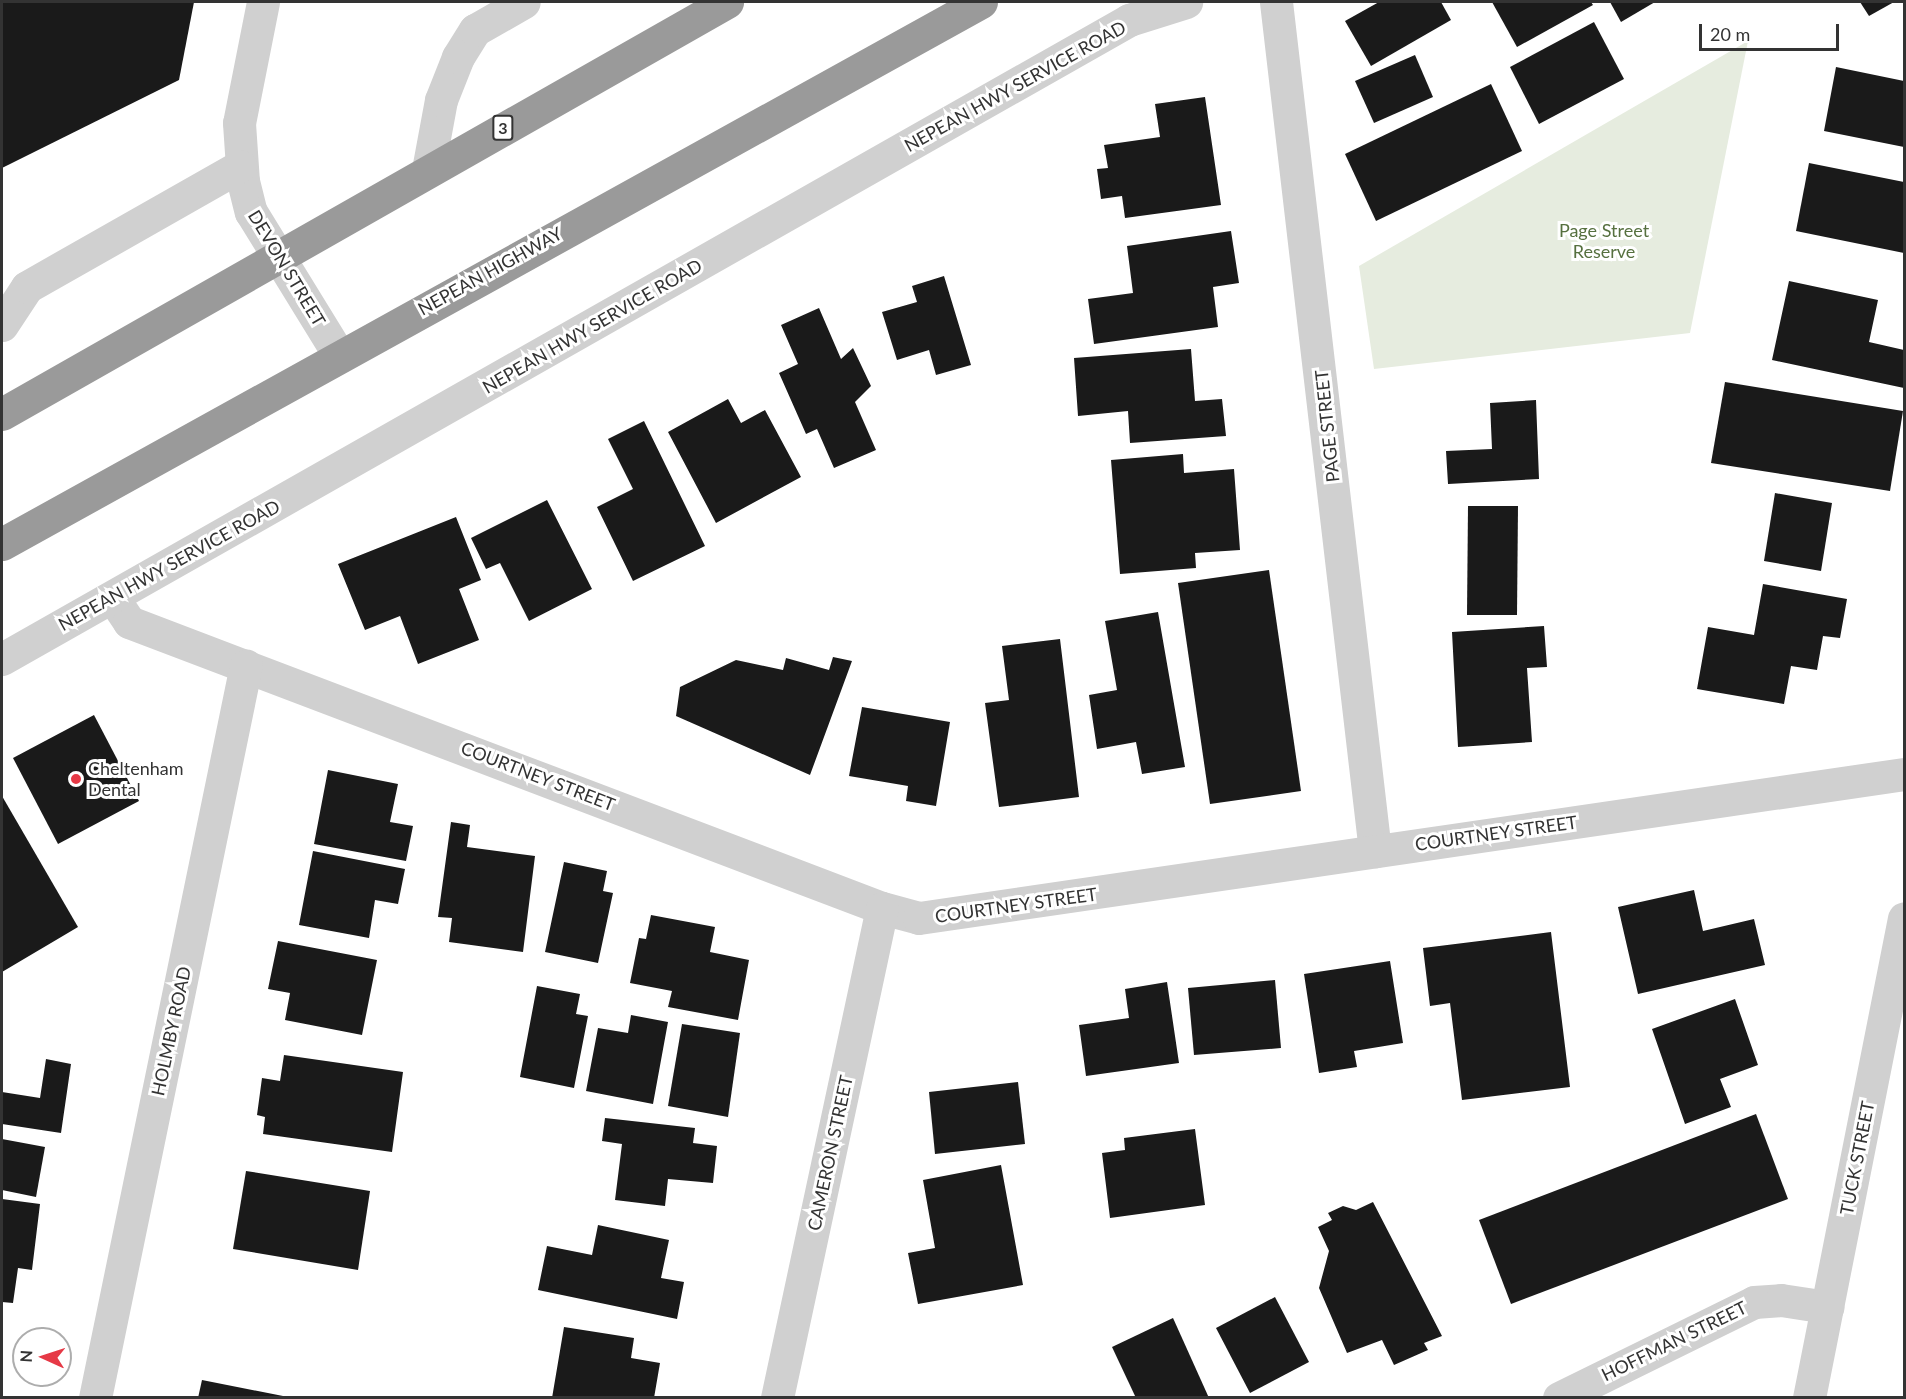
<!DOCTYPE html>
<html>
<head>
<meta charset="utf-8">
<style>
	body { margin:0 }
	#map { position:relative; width:1906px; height:1399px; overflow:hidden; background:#fff; font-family:Lato,sans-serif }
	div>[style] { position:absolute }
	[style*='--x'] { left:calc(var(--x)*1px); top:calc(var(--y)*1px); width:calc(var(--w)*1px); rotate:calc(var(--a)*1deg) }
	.green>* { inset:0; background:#e6ecdf }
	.building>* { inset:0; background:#1a1a1a }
	.minor>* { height:33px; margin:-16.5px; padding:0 16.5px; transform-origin:16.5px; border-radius:16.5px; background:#d0d0d0 }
	.highway>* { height:33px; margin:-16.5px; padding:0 16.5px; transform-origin:16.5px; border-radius:16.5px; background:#9a9a9a }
	.dots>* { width:16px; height:16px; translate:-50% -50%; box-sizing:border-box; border:3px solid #fff; border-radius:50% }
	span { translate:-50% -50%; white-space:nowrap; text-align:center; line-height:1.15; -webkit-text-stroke:6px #fff; paint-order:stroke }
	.shield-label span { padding:2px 4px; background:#fff; border:2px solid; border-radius:4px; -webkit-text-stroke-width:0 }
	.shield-label { font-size:16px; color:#333; font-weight:700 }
	.street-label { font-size:18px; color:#333 }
	.park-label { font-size:18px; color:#56703f }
	.poi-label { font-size:18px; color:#333 }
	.left { translate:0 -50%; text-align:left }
	.frame { position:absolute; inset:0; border:3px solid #333; pointer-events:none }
	.north { position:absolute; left:12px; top:1327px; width:60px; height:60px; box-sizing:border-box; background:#fff; border:2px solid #adadad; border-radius:50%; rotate:273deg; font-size:16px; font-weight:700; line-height:24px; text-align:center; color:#333 }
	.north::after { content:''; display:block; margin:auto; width:21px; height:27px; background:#e63946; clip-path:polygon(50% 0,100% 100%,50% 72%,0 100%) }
	.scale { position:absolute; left:1699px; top:24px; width:140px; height:27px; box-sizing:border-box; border:3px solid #333; border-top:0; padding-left:8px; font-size:18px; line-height:21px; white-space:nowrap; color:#333; -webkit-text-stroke:4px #fff; paint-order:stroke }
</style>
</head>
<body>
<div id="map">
	<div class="green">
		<div style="clip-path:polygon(1748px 41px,1690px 333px,1374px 369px,1359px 266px)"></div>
	</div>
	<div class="building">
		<div style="clip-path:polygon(2px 2px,194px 2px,179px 80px,2px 168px)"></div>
		<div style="clip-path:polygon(1379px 2px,1441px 2px,1451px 20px,1371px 66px,1345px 21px)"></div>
		<div style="clip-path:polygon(1492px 2px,1591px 2px,1593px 5px,1517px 47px)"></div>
		<div style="clip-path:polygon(1610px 2px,1655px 2px,1621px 22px)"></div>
		<div style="clip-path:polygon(1860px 2px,1894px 2px,1869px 16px)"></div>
		<div style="clip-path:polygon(1594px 22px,1624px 79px,1539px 124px,1510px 67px)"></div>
		<div style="clip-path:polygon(1415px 55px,1433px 97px,1374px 123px,1355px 81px)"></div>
		<div style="clip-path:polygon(1836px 67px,1904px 81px,1904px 147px,1824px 131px)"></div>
		<div style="clip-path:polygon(1491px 84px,1522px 151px,1376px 221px,1345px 154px)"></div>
		<div style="clip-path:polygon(1205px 97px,1221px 205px,1125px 218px,1122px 196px,1101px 199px,1097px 169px,1108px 168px,1104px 145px,1160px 137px,1155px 104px)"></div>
		<div style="clip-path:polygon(1809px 163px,1904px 182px,1904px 253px,1796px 231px)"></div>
		<div style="clip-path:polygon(1231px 231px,1239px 283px,1213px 287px,1218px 327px,1094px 344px,1088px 299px,1133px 293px,1127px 246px)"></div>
		<div style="clip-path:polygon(944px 276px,971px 365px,936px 375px,929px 350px,897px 360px,882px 312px,917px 302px,912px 286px)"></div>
		<div style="clip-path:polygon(1789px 281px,1878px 300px,1869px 342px,1904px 350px,1904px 388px,1772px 360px)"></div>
		<div style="clip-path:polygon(819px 308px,841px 359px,853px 348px,871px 386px,855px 402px,876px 450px,834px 468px,817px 429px,806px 434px,779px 373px,798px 364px,781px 325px)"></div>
		<div style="clip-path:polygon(1191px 349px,1195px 401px,1222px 399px,1226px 436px,1130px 443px,1128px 411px,1078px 416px,1074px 358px)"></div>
		<div style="clip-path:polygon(1725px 382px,1903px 411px,1890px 491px,1711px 463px)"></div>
		<div style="clip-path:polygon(728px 399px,741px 423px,765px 410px,801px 477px,716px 523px,668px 432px)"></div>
		<div style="clip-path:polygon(1536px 400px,1539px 479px,1448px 484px,1446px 451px,1492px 449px,1490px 403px)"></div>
		<div style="clip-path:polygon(644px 421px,705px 546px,633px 581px,597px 507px,633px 489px,608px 439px)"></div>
		<div style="clip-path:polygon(1183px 454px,1184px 473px,1234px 469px,1240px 550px,1195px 553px,1196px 568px,1120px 574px,1111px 460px)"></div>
		<div style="clip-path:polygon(1775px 493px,1832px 503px,1821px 571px,1764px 561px)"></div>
		<div style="clip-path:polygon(547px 500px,592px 589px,529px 621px,500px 563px,486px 569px,471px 538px)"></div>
		<div style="clip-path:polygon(1468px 506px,1518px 506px,1517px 615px,1467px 615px)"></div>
		<div style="clip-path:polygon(456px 517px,481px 580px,459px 589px,479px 640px,418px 664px,400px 616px,365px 630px,338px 564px)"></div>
		<div style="clip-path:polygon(1269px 570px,1301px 791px,1210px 804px,1178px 583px)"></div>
		<div style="clip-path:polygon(1763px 584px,1847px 599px,1840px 638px,1823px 636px,1817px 670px,1791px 666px,1784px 704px,1697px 689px,1708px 627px,1754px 635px)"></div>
		<div style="clip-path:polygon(1158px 612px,1185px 767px,1142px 774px,1136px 742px,1097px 749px,1089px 695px,1117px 690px,1105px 621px)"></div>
		<div style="clip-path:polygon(1544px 626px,1547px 667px,1527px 668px,1532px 742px,1458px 747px,1452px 632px)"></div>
		<div style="clip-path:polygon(1060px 639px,1079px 797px,999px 807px,985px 703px,1009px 700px,1002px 646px)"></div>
		<div style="clip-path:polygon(833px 657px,852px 661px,810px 775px,676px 716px,680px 687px,736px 660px,783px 670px,786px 658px,829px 670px)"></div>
		<div style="clip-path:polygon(862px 707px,950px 722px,936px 806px,906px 801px,908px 786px,849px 776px)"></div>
		<div style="clip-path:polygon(94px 715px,139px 801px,58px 844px,13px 758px)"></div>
		<div style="clip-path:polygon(328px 770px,398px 784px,390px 822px,413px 826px,406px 861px,314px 844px)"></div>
		<div style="clip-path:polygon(2px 796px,78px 927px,2px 972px)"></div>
		<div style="clip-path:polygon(451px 822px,470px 825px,467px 847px,535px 856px,523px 952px,449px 942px,452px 918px,438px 917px)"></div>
		<div style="clip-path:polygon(313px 851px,405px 869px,398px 904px,375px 900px,369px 938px,299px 925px)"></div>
		<div style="clip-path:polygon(564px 862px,607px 871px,603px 891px,613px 893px,598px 963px,545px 952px)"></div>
		<div style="clip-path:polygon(1694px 890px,1703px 931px,1754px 919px,1765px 965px,1638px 994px,1618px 907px)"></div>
		<div style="clip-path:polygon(651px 915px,715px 927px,710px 952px,749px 960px,738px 1020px,668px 1007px,672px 991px,630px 983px,639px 938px,646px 939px)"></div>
		<div style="clip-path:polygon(1551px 932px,1570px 1087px,1462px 1100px,1450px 1003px,1430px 1006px,1423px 948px)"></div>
		<div style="clip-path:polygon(278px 941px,377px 960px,362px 1035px,285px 1020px,290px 993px,268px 989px)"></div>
		<div style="clip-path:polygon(1390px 961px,1403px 1043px,1354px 1051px,1357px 1067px,1319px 1073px,1304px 974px)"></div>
		<div style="clip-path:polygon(1275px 980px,1281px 1048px,1194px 1055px,1188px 988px)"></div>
		<div style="clip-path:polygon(1167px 982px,1179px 1063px,1086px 1076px,1079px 1025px,1129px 1018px,1125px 989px)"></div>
		<div style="clip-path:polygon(537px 986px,580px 994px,576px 1014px,588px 1016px,574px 1088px,520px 1077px)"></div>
		<div style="clip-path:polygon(1735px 999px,1758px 1065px,1720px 1079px,1731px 1107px,1685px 1124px,1652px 1029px)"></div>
		<div style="clip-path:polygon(631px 1015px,668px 1022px,653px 1104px,586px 1091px,598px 1028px,628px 1033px)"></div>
		<div style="clip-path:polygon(682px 1024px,740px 1033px,728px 1117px,668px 1106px)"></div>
		<div style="clip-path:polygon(284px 1055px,403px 1072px,392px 1152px,263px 1134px,265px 1117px,257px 1115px,262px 1078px,280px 1081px)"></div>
		<div style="clip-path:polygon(46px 1059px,71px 1064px,61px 1133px,2px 1124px,2px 1092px,40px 1098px)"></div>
		<div style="clip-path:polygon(1018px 1082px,1025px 1144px,935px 1154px,929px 1092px)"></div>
		<div style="clip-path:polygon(1756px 1114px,1788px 1199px,1511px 1304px,1479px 1220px)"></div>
		<div style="clip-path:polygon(605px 1118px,695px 1128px,693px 1143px,717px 1146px,713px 1183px,668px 1179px,665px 1206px,615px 1200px,622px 1144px,602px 1141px)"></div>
		<div style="clip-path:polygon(1195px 1129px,1205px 1205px,1110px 1218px,1102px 1153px,1125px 1150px,1124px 1138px)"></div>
		<div style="clip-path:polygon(2px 1139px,45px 1147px,36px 1197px,2px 1190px)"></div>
		<div style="clip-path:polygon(1001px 1165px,1023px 1285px,918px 1304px,908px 1253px,935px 1248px,923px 1180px)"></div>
		<div style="clip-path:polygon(246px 1171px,370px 1191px,358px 1270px,233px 1249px)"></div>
		<div style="clip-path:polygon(2px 1199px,40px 1204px,32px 1270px,18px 1268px,13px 1303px,2px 1302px)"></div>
		<div style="clip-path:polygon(1373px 1202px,1442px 1336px,1424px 1343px,1428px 1350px,1394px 1365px,1382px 1340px,1347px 1353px,1319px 1288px,1329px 1251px,1318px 1227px,1332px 1220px,1328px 1213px,1343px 1206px,1356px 1210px)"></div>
		<div style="clip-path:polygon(598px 1225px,669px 1240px,661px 1278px,684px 1282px,677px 1319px,538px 1290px,547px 1246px,592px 1255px)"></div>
		<div style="clip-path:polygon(1275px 1297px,1309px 1362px,1250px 1393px,1216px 1328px)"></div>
		<div style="clip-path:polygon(1173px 1318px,1209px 1398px,1136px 1398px,1112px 1347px)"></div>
		<div style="clip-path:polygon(564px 1327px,634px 1338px,631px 1358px,660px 1363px,654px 1398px,552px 1398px)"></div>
		<div style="clip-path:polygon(202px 1380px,283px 1396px,283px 1398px,198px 1398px)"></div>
	</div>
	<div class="minor">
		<div style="--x:263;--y:2;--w:123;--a:101.2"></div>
		<div style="--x:239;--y:123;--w:58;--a:86.1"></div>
		<div style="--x:243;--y:181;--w:32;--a:76"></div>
		<div style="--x:251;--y:212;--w:168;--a:58.4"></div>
		<div style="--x:1276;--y:2;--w:855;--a:83.35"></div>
		<div style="--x:428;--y:170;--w:71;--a:-79.5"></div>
		<div style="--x:441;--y:100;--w:46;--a:-68.4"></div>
		<div style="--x:458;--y:57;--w:32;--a:-58"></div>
		<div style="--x:475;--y:30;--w:56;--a:-29.7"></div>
		<div style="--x:2;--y:325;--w:45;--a:-56.7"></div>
		<div style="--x:27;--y:287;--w:245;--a:-29.6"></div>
		<div style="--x:113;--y:598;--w:29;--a:56"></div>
		<div style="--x:129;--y:622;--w:805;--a:20.8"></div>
		<div style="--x:882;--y:908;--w:38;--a:15"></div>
		<div style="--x:919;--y:918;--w:995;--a:-8.32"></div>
		<div style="--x:2;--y:659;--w:1296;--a:-29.55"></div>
		<div style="--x:1129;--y:20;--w:60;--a:-17.5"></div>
		<div style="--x:95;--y:1398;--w:748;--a:-78.36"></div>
		<div style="--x:777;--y:1398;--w:501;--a:-77.91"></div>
		<div style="--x:1559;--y:1398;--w:217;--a:-26.2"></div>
		<div style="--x:1754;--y:1302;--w:27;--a:-4"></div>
		<div style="--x:1781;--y:1300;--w:47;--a:8.7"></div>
		<div style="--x:1809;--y:1398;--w:489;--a:-78.8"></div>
	</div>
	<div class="highway">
		<div style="--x:2;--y:414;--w:834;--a:-29.61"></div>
		<div style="--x:2;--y:544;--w:1119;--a:-28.97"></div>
	</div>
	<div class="dots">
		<div style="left:76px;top:779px;background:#e63946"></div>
	</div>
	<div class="shield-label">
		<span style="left:503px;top:128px">3</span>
	</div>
	<div class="street-label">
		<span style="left:1015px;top:86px;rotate:-29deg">NEPEAN HWY SERVICE ROAD</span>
		<span style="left:287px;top:268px;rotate:59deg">DEVON STREET</span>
		<span style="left:490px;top:271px;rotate:-29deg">NEPEAN HIGHWAY</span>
		<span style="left:592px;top:326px;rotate:-30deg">NEPEAN HWY SERVICE ROAD</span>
		<span style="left:1327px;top:426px;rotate:-96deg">PAGE STREET</span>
		<span style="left:169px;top:565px;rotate:-29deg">NEPEAN HWY SERVICE ROAD</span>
		<span style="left:538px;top:776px;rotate:21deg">COURTNEY STREET</span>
		<span style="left:1496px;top:833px;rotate:-8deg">COURTNEY STREET</span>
		<span style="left:1016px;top:905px;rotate:-8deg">COURTNEY STREET</span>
		<span style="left:171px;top:1031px;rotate:-78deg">HOLMBY ROAD</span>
		<span style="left:830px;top:1153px;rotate:-78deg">CAMERON STREET</span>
		<span style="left:1857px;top:1158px;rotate:-79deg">TUCK STREET</span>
		<span style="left:1674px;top:1341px;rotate:-26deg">HOFFMAN STREET</span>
	</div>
	<div class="park-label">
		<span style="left:1604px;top:241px">Page Street<br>Reserve</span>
	</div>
	<div class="poi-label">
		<span class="left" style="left:88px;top:779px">Cheltenham<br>Dental</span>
	</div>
	<div class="frame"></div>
	<div class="north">N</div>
	<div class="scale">20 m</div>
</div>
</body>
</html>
